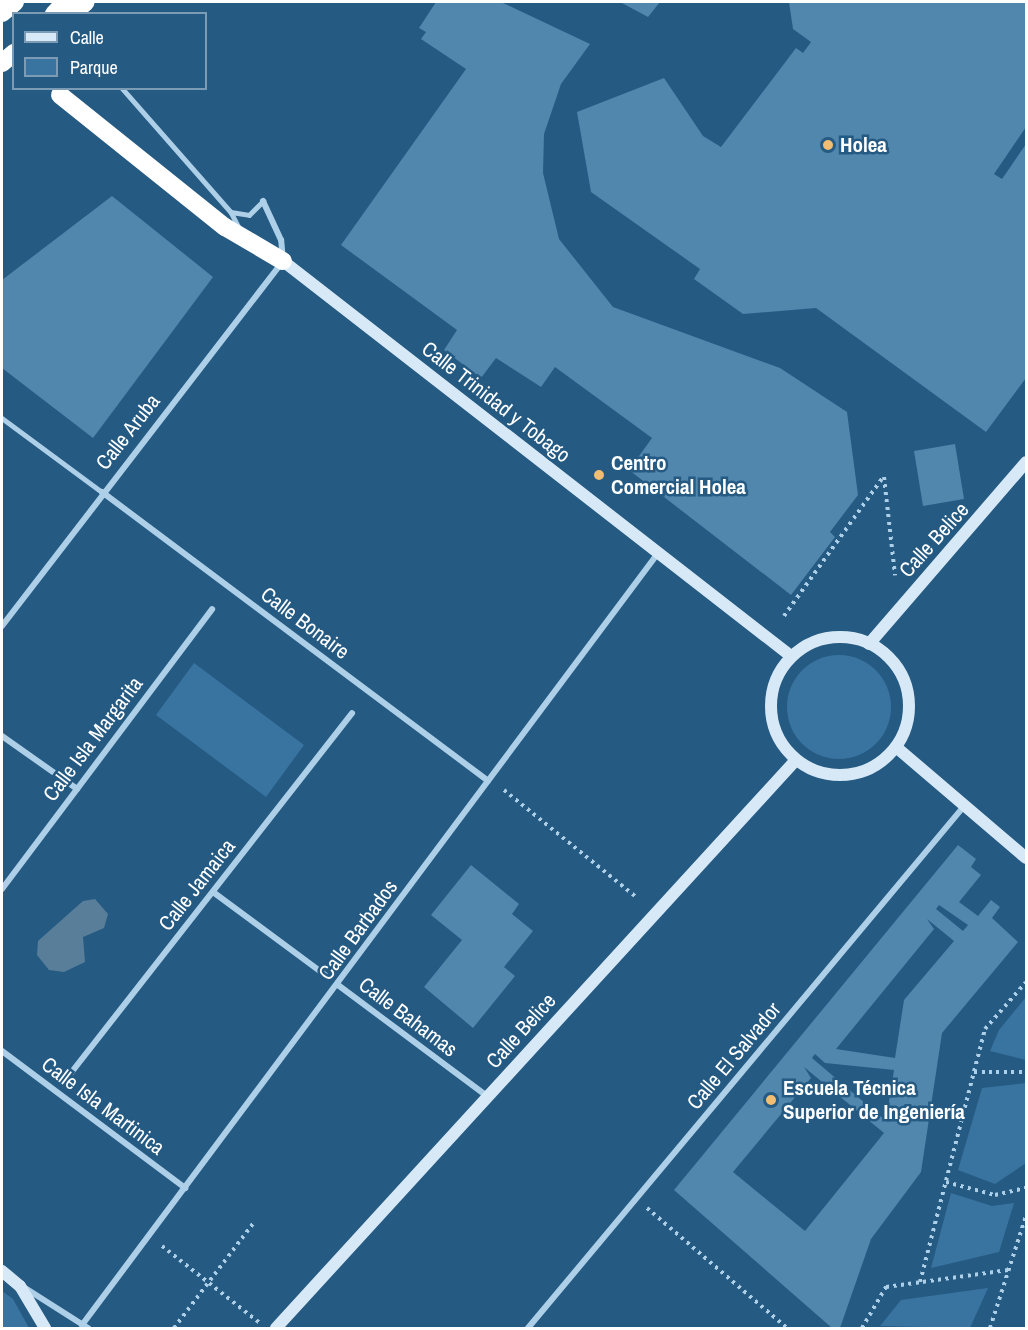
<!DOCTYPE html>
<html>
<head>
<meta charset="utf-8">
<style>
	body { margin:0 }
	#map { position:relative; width:1028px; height:1330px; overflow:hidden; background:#255a83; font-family:"Archivo Narrow",sans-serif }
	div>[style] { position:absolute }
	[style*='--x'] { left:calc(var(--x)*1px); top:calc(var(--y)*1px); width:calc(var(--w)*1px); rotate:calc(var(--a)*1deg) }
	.green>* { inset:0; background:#3974a0 }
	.round { border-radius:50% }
	.water>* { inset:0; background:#597e9a }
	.building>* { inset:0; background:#5186ad }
	.path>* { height:4px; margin-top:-2px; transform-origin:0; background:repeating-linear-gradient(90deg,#adcfe7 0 3px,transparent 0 7.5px) }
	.lane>* { height:4.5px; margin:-2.25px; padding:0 2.25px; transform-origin:2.25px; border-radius:2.25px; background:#adcfe7 }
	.street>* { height:6px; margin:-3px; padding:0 3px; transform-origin:3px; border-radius:3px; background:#adcfe7 }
	.secondary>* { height:12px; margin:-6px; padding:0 6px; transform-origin:6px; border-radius:6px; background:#d7e9f6 }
	.secondary>.ring { margin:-6px; padding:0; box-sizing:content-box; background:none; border:12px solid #d7e9f6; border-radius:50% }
	.highway>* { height:18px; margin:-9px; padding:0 9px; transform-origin:9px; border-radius:9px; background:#fff }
	.dots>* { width:16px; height:16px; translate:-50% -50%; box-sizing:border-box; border:3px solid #255a83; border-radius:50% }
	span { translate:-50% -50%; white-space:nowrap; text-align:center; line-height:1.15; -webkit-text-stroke:5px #255a83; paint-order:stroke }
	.poi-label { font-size:21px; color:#fff; font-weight:700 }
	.left { translate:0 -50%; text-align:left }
	.street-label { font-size:21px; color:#fff }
	.frame { position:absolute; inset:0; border:3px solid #fff; pointer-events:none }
	.legend { position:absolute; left:12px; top:12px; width:195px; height:78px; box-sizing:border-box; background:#255a83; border:2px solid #7c9cb5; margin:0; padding:8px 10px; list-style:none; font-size:18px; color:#fff }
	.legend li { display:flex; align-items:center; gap:12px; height:30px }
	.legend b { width:30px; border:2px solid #7c9cb5 }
</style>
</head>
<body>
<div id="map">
	<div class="green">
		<div class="round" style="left:787px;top:655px;width:104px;height:104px"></div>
		<div style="clip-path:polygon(194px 663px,304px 745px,266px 797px,156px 715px)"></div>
		<div style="clip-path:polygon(1026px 997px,1026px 1060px,990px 1051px,999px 1030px)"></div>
		<div style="clip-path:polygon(1026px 1083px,1026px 1163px,995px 1184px,958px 1170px,982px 1088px)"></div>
		<div style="clip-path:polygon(951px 1193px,992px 1206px,1014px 1203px,999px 1252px,931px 1268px)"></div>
		<div style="clip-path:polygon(988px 1288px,970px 1328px,880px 1326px,901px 1300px)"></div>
		<div style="clip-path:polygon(2px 1291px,13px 1299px,29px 1328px,2px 1328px)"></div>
	</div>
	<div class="water">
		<div style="clip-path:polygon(95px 899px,108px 914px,104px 928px,83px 937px,85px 962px,64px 972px,49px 970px,37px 955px,38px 941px,83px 901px)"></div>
	</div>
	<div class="building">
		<div style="clip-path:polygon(436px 2px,501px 2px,590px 44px,561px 84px,544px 134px,543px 173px,559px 239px,613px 307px,780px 368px,847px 412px,858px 495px,830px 532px,835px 537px,791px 595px,629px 470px,652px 438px,555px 367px,541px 387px,496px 358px,481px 378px,444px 350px,457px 330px,341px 245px,466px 69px,421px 39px,426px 32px,419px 28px)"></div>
		<div style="clip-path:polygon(620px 2px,660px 2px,648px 17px)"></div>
		<div style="clip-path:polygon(789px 2px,1026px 2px,1026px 127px,994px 174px,1002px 179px,1026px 144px,1026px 378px,986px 432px,816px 308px,743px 314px,694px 279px,700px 269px,591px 192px,577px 112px,664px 78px,703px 136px,721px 147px,796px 48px,803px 53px,811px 42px,793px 29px)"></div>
		<div style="clip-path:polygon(112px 196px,213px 277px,93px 438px,2px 368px,2px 280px)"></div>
		<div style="clip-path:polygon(955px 444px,964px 499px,923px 506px,914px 451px)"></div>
		<div style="clip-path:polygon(evenodd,958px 845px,976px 859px,971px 867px,981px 875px,959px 902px,978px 916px,991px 900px,1000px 907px,992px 918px,1018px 942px,942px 1033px,921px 1172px,871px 1239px,840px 1328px,832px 1328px,674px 1190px,958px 845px,939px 905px,968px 925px,963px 931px,936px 909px,939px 905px,958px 845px,927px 919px,954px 941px,904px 1000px,895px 1058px,836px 1049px,934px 929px,927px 919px,958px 845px,815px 1054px,825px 1063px,894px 1070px,886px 1121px,812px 1058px,815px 1054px,958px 845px,804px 1067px,884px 1133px,805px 1231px,733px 1172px,811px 1078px,804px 1067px)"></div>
		<div style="clip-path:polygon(471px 865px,519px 904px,512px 914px,533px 931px,504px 967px,515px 976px,473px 1028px,424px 987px,462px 940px,431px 915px)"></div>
	</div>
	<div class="path">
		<div style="--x:884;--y:477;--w:99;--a:83.6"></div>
		<div style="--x:784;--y:616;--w:172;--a:-54.5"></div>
		<div style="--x:504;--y:790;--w:170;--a:39"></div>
		<div style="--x:974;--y:1072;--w:52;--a:0"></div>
		<div style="--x:946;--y:1182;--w:51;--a:14.9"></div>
		<div style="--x:995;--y:1195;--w:32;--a:-13"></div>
		<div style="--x:647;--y:1208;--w:184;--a:40.6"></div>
		<div style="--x:162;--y:1246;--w:125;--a:38.2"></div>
		<div style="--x:920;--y:1282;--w:261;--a:-75.6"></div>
		<div style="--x:985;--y:1029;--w:62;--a:-48.9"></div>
		<div style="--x:174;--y:1328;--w:134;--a:-52.9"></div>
		<div style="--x:862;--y:1328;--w:48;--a:-59.7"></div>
		<div style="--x:886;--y:1287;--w:123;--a:-7.9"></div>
		<div style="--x:990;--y:1328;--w:118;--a:-72.2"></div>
	</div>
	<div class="lane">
		<div style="--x:122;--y:88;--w:165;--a:48.7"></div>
		<div style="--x:231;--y:212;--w:18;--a:9"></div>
		<div style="--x:249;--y:215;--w:20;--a:-45"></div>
		<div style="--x:231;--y:212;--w:18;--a:63"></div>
		<div style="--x:2;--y:418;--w:124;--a:36.5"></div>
	</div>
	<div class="street">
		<div style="--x:102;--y:492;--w:482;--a:36.8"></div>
		<div style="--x:2;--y:626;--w:461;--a:-52.4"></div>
		<div style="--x:283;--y:261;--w:21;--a:-95"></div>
		<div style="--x:281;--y:240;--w:43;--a:-114.8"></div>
		<div style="--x:2;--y:736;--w:92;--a:35.2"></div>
		<div style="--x:2;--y:889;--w:350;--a:-53.1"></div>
		<div style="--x:213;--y:892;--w:139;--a:36.5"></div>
		<div style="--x:338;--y:985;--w:187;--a:36.7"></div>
		<div style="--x:2;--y:1051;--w:229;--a:36.8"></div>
		<div style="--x:67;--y:1078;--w:463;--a:-52"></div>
		<div style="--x:25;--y:1288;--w:75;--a:32.4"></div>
		<div style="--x:82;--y:1325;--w:963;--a:-53.27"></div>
		<div style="--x:528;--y:1328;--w:682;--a:-50.12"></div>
	</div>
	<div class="secondary">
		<div style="--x:283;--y:261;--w:643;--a:37.87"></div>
		<div class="ring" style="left:771px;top:637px;width:126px;height:126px"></div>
		<div style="--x:869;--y:644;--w:240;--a:-49.2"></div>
		<div style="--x:896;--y:747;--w:171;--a:40.5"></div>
		<div style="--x:2;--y:1271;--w:23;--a:40"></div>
		<div style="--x:20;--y:1286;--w:49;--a:59.2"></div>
		<div style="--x:276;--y:1328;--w:770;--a:-47.53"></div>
	</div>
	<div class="highway">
		<div style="--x:2;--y:13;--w:17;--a:-40"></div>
		<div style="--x:54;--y:14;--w:16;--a:-47"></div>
		<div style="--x:72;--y:14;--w:18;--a:-41"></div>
		<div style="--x:2;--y:63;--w:16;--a:-40"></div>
		<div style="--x:60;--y:95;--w:211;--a:38.7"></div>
		<div style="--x:225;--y:227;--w:67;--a:30.4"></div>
	</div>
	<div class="dots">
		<div style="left:828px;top:145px;background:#f1bd72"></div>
		<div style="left:599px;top:475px;background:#f1bd72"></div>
		<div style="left:771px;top:1100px;background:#f1bd72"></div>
	</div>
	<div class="poi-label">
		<span class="left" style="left:840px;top:145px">Holea</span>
		<span class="left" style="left:611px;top:475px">Centro<br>Comercial Holea</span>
		<span class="left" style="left:783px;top:1100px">Escuela Técnica<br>Superior de Ingeniería</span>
	</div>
	<div class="street-label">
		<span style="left:496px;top:402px;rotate:38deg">Calle Trinidad y Tobago</span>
		<span style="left:128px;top:432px;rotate:-52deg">Calle Aruba</span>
		<span style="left:934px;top:540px;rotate:-48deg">Calle Belice</span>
		<span style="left:305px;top:623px;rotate:37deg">Calle Bonaire</span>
		<span style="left:93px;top:739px;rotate:-53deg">Calle Isla Margarita</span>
		<span style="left:197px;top:885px;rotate:-52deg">Calle Jamaica</span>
		<span style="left:358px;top:930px;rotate:-54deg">Calle Barbados</span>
		<span style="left:408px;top:1017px;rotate:37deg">Calle Bahamas</span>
		<span style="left:521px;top:1031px;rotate:-48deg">Calle Belice</span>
		<span style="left:734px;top:1056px;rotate:-50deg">Calle El Salvador</span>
		<span style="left:103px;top:1106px;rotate:37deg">Calle Isla Martinica</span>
	</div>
	<div class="frame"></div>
	<ul class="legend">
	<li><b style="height:8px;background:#d7e9f6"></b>Calle</li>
	<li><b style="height:16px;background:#3974a0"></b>Parque</li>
	</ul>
</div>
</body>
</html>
